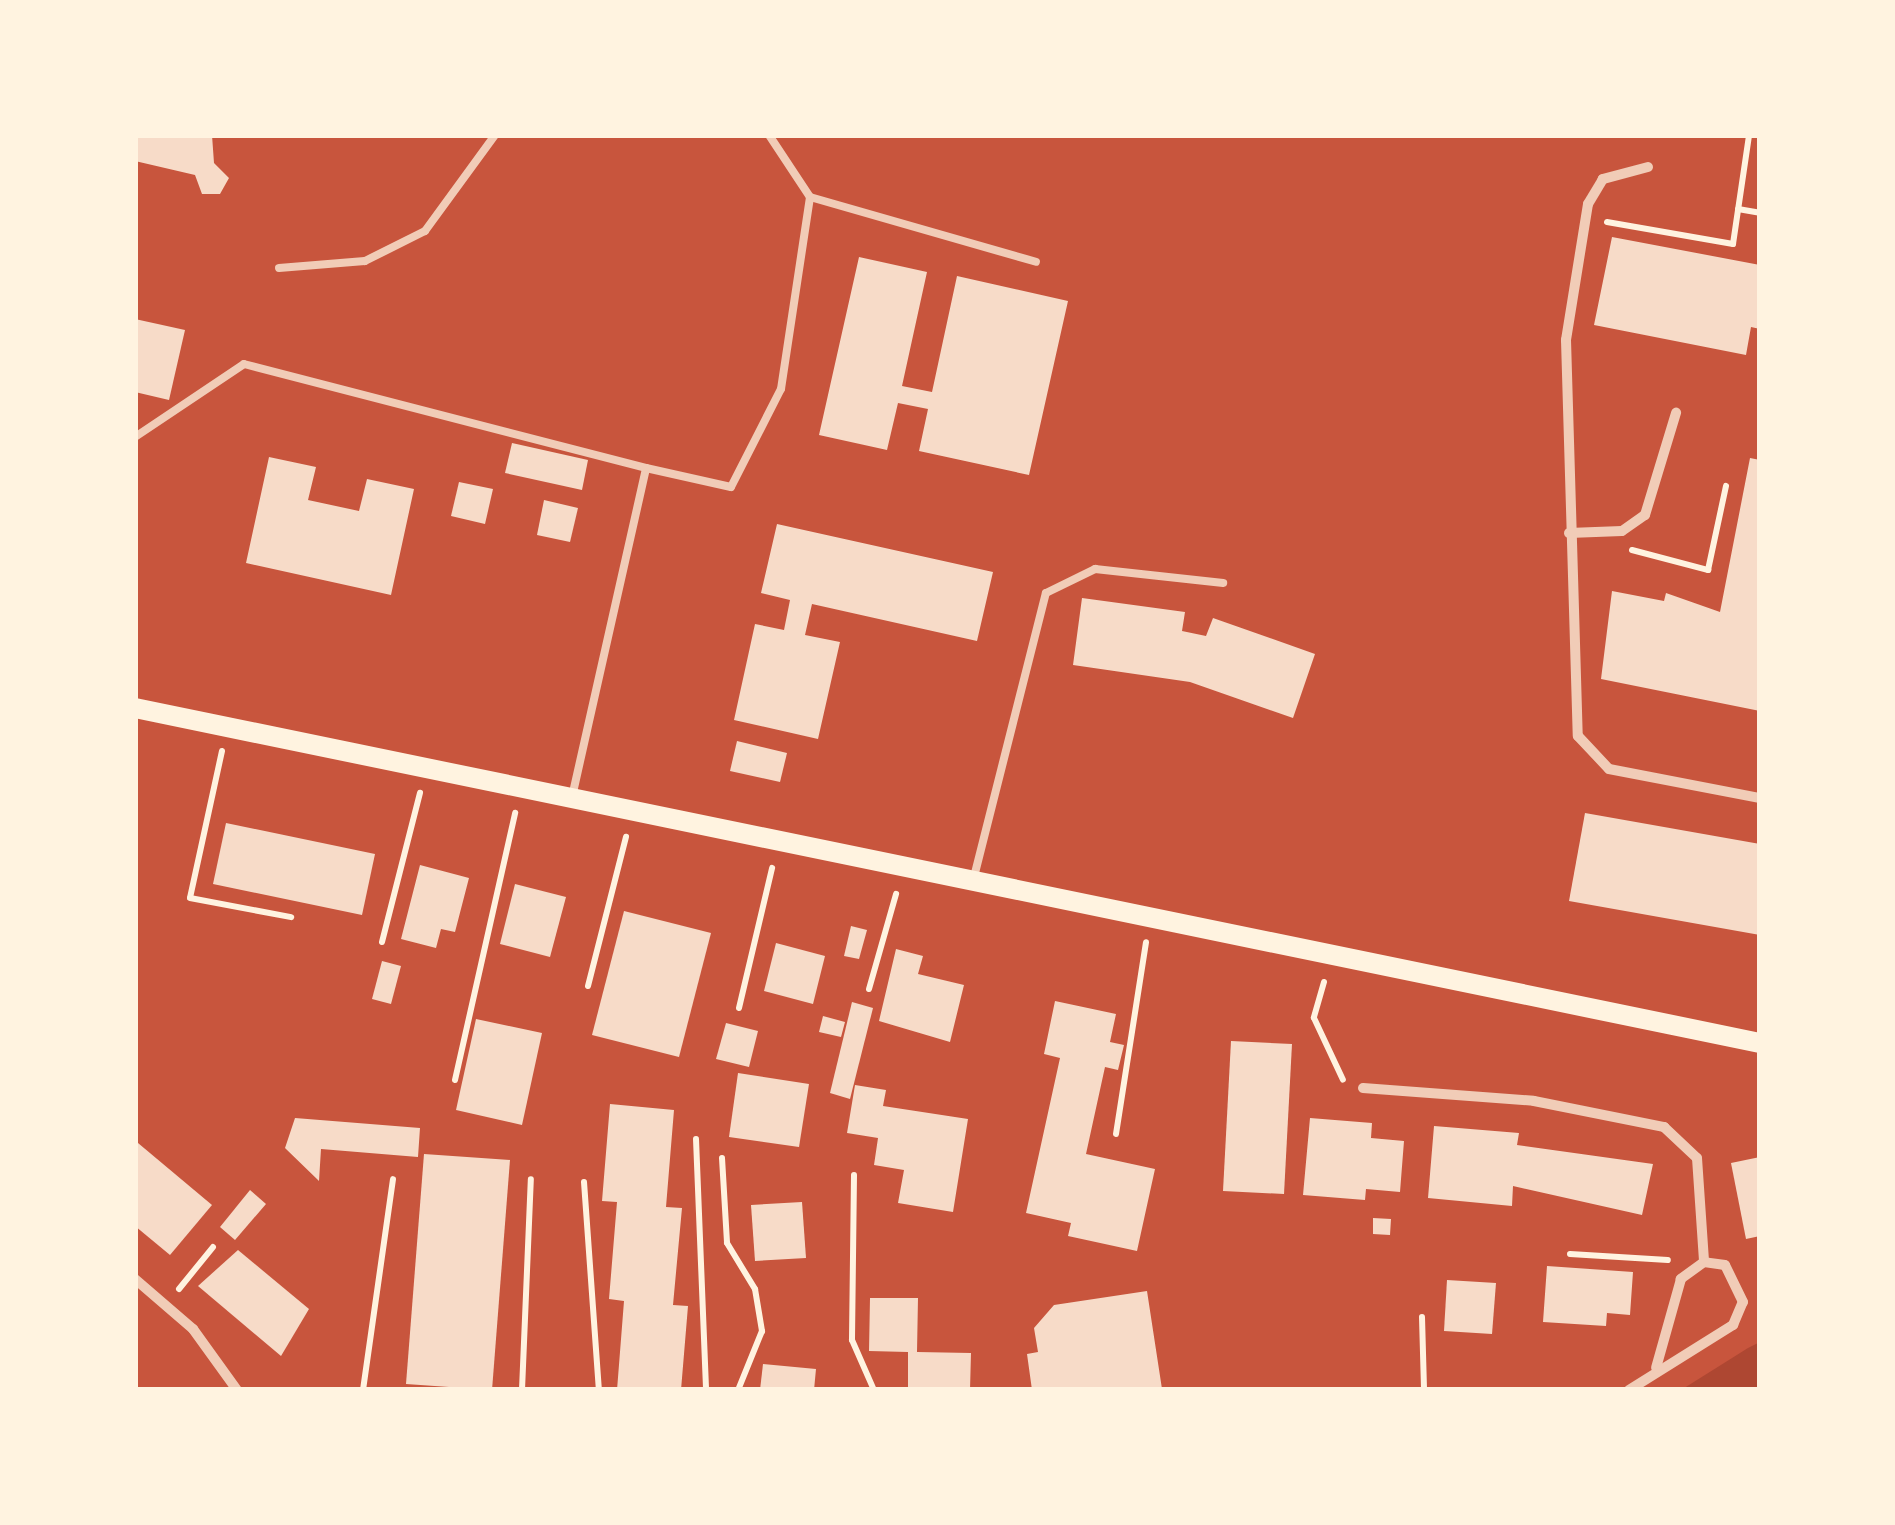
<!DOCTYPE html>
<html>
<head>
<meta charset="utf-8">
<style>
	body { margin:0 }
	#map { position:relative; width:1895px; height:1525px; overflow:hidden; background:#c8553d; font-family:"Exo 2",sans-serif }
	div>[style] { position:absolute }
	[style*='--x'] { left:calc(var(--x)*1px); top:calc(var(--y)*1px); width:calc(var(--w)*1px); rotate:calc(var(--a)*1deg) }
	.green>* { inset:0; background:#ae4732 }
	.building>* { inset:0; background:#f7dbc8 }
	.path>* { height:6px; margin:-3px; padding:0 3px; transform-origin:3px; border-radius:3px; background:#fff3e0 }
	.service>* { height:8px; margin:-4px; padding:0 4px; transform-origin:4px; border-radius:4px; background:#f1ccb7 }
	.minor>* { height:10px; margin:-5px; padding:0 5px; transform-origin:5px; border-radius:5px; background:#f1ccb7 }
	.secondary>* { height:20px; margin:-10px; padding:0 10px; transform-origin:10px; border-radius:10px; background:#fff3e0 }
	span { translate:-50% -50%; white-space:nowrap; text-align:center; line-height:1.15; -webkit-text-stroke:10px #fff3e0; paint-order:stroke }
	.frame { position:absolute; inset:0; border:138px solid #fff3e0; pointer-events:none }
</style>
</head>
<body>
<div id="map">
	<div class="green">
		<div style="clip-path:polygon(1760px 1342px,1760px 1390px,1681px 1390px,1748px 1348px)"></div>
	</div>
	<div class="building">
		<div style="clip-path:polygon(135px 135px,212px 135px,214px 163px,229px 178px,220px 194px,202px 194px,195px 175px,135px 161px)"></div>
		<div style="clip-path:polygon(1612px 237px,1760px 265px,1760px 329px,1751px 327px,1746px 355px,1594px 325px)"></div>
		<div style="clip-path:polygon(859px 257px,927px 272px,902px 386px,932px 392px,957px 276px,1068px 301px,1029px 475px,919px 451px,928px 409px,898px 403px,887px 450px,819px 435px)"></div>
		<div style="clip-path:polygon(135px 319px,185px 330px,169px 400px,135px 392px)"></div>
		<div style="clip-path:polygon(512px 443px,588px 460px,582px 490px,505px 473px)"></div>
		<div style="clip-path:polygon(269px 457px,316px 467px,308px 500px,359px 511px,367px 479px,414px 489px,391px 595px,246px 563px)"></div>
		<div style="clip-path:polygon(1750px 458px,1760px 460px,1760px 711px,1601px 679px,1612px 591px,1664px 601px,1666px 593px,1720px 612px)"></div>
		<div style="clip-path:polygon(459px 482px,493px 489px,485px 524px,451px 516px)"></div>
		<div style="clip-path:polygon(544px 500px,578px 508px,570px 542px,537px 535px)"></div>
		<div style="clip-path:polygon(777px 524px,993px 572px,977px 641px,812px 604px,805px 635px,840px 642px,818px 739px,734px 720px,755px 624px,784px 630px,790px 600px,761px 593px)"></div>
		<div style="clip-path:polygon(1082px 598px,1185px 612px,1182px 631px,1206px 636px,1213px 618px,1315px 654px,1293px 718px,1190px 682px,1073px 665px)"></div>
		<div style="clip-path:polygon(737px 741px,787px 753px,780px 782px,730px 771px)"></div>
		<div style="clip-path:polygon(1585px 813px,1760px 844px,1760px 935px,1569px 901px)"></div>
		<div style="clip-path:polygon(226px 823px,375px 854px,362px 915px,213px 884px)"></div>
		<div style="clip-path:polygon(420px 865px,469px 878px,455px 932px,441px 929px,436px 948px,401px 939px)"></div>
		<div style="clip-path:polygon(515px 884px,566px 897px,550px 957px,500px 944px)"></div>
		<div style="clip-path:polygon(624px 911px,711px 933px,679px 1057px,592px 1035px)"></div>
		<div style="clip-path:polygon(851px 926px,867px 930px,859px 959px,844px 956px)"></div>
		<div style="clip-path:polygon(776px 943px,825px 956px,813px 1004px,764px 991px)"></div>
		<div style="clip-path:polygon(896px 949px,923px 956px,918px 974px,964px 985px,950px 1042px,879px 1021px)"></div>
		<div style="clip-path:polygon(382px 961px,401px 966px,391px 1004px,372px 999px)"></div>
		<div style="clip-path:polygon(1055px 1001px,1116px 1014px,1110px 1042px,1124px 1045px,1118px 1070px,1105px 1067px,1086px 1154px,1155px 1169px,1137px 1251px,1068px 1236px,1071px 1223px,1026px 1213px,1060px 1058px,1044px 1054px)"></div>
		<div style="clip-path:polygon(852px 1002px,873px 1008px,850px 1099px,830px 1093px)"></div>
		<div style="clip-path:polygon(823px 1016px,845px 1022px,841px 1037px,819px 1032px)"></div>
		<div style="clip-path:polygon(476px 1019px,542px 1033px,522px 1125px,456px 1110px)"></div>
		<div style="clip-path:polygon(726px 1023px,758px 1031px,749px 1067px,716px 1059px)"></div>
		<div style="clip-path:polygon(1231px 1041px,1292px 1044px,1284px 1194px,1223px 1191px)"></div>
		<div style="clip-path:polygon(738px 1073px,809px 1084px,799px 1147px,729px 1137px)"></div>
		<div style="clip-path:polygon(855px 1085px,886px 1090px,883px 1106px,968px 1119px,953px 1212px,898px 1203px,904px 1170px,874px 1165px,878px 1138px,847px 1133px)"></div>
		<div style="clip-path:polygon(610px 1104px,674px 1110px,666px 1207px,682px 1208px,673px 1305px,688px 1306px,681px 1390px,617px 1390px,624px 1301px,609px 1299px,617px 1202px,602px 1201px)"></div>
		<div style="clip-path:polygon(295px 1118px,420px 1128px,418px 1157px,321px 1149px,319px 1181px,285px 1148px)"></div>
		<div style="clip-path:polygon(1310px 1118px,1372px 1123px,1371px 1138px,1404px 1141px,1400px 1192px,1366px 1189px,1365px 1200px,1303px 1195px)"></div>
		<div style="clip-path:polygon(1434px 1126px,1519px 1133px,1517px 1145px,1653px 1164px,1642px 1215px,1513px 1186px,1512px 1206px,1428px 1198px)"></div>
		<div style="clip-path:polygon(138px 1143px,212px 1205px,170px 1255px,135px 1226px)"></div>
		<div style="clip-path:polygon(424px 1154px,510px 1160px,492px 1390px,406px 1384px)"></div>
		<div style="clip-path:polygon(1760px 1157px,1760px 1236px,1746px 1239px,1731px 1163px)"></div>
		<div style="clip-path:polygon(250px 1190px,266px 1204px,235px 1240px,220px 1227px)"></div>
		<div style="clip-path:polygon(802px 1202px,806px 1258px,755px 1261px,751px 1205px)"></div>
		<div style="clip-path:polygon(1373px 1218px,1391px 1219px,1390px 1235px,1373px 1234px)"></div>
		<div style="clip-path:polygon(238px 1250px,309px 1309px,281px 1356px,198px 1286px)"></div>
		<div style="clip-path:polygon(1547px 1266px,1633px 1272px,1630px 1315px,1607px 1313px,1606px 1326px,1543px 1322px)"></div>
		<div style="clip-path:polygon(1447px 1280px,1496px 1283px,1492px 1334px,1444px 1331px)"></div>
		<div style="clip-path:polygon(1147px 1291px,1162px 1389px,1032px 1390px,1027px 1354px,1038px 1352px,1034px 1328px,1054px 1305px)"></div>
		<div style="clip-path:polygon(870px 1298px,918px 1298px,917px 1352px,971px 1353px,970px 1390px,908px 1390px,908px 1352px,869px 1351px)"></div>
		<div style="clip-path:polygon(763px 1364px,816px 1369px,814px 1390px,760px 1390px)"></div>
	</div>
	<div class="path">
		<div style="--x:1738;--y:209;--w:22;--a:10"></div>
		<div style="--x:1607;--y:222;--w:128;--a:9.9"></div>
		<div style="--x:1733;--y:244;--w:110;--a:-81.6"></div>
		<div style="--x:1632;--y:550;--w:79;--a:14.7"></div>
		<div style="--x:1708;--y:570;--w:86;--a:-77.9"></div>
		<div style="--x:222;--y:751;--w:150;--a:102.3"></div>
		<div style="--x:190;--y:898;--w:103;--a:10.7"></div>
		<div style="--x:382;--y:942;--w:154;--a:-75.7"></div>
		<div style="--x:1324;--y:982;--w:37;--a:106"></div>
		<div style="--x:1314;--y:1018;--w:68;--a:64.9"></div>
		<div style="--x:588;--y:986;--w:154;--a:-75.7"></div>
		<div style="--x:869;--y:989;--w:99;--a:-74.1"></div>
		<div style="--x:739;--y:1008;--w:144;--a:-76.7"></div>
		<div style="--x:455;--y:1080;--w:274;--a:-77.3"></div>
		<div style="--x:1116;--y:1134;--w:194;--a:-81.1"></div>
		<div style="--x:696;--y:1139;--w:251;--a:87.7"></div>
		<div style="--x:722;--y:1158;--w:85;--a:86.6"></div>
		<div style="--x:727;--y:1243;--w:54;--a:58.7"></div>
		<div style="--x:755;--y:1289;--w:43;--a:80.5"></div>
		<div style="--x:762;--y:1331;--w:64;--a:112.1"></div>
		<div style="--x:854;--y:1175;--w:165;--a:90.7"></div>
		<div style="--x:852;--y:1340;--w:55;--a:66.3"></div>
		<div style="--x:584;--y:1182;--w:209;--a:85.9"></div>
		<div style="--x:1570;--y:1254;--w:98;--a:3.5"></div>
		<div style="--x:179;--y:1289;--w:54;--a:-51"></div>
		<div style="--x:1422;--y:1317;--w:73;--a:88.4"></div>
		<div style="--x:363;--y:1390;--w:213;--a:-81.9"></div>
		<div style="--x:522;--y:1390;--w:211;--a:-87.6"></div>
	</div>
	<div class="service">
		<div style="--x:810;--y:197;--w:235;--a:16"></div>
		<div style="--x:279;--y:268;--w:86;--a:-4.7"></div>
		<div style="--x:365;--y:261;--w:67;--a:-26.6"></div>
		<div style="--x:425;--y:231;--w:119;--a:-53.9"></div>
		<div style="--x:135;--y:437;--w:131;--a:-33.8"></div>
		<div style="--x:244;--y:364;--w:415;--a:14.5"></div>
		<div style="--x:572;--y:797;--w:337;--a:-77.3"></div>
		<div style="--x:646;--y:468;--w:87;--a:12.6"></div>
		<div style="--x:731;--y:487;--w:110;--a:-63"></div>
		<div style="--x:781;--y:389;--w:194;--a:-81.4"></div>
		<div style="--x:810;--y:197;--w:74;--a:-123.5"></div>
		<div style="--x:974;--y:877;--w:293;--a:-75.8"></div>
		<div style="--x:1046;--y:593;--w:55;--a:-26.1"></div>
		<div style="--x:1095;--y:569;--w:129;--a:6.2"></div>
	</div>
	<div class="minor">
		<div style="--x:1648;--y:167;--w:47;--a:165.1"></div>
		<div style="--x:1603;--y:179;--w:29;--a:121"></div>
		<div style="--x:1588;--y:204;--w:138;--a:99.2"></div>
		<div style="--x:1566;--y:340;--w:396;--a:88.3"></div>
		<div style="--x:1578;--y:736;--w:45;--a:46.8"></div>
		<div style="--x:1609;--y:769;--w:154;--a:10.9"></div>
		<div style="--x:1569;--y:533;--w:53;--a:-2.2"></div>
		<div style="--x:1622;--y:531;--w:28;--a:-35"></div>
		<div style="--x:1645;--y:515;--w:107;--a:-73.1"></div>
		<div style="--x:1363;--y:1088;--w:171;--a:4.3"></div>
		<div style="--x:1534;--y:1101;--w:133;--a:11.3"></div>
		<div style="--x:1664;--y:1127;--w:45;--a:43.2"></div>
		<div style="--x:1697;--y:1158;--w:104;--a:86.1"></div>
		<div style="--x:135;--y:1279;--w:77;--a:40.8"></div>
		<div style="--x:193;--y:1329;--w:75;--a:54.2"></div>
		<div style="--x:1629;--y:1390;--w:123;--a:-32"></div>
		<div style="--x:1733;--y:1325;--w:25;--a:-67"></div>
		<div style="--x:1743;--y:1302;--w:41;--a:-115.9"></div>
		<div style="--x:1725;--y:1265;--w:21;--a:-172"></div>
		<div style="--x:1704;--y:1262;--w:29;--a:144"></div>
		<div style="--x:1681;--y:1279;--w:92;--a:105.7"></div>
	</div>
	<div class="secondary">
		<div style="--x:135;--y:708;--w:1659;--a:11.65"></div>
	</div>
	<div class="frame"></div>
</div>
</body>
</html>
